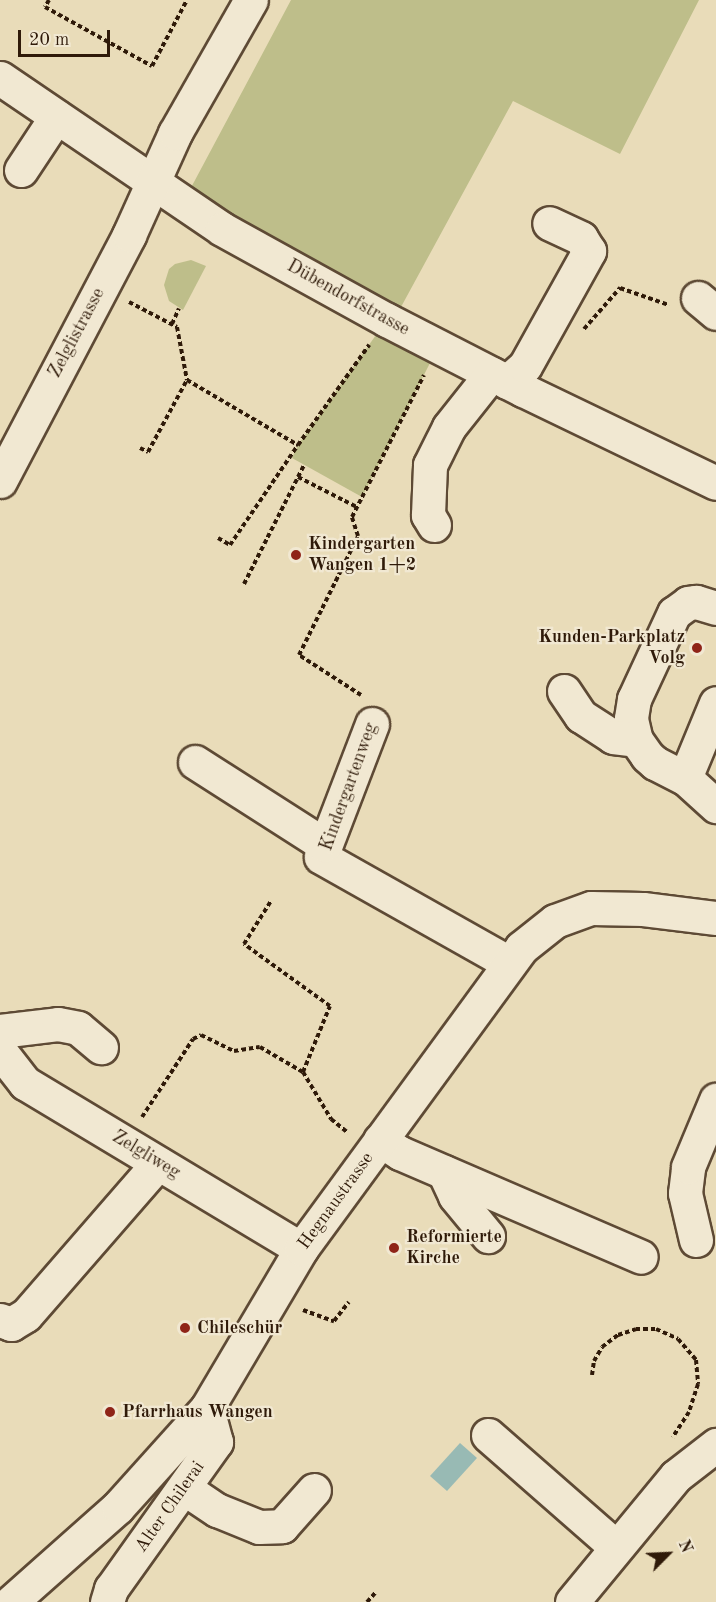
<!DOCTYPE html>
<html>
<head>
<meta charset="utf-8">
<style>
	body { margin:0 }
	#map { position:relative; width:716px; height:1602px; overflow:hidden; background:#e9dcb9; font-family:"Old Standard TT",serif }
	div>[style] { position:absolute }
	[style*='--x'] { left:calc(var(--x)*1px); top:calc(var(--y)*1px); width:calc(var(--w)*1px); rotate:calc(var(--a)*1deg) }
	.green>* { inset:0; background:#bebe8a }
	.water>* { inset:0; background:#98bab4 }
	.path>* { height:4px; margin-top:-2px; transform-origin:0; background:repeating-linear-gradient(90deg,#2f1a09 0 4.5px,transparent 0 7.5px) }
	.roads { filter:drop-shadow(2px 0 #5e4a35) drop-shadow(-2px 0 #5e4a35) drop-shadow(0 2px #5e4a35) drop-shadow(0 -2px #5e4a35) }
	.minor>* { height:33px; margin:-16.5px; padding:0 16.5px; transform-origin:16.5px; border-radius:16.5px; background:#f1e8d2 }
	.dots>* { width:16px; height:16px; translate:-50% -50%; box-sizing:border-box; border:3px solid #f1e8d2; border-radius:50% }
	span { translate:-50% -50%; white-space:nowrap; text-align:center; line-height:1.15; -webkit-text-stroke:4.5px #f1e8d2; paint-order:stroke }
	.street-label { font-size:18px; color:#2f1a09 }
	.poi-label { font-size:18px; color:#2f1a09; font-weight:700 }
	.left { translate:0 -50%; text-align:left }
	.right { translate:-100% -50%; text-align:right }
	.north { position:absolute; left:638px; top:1524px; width:60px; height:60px; -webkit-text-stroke:4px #f1e8d2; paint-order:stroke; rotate:66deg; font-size:16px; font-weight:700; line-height:24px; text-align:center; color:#2f1a09 }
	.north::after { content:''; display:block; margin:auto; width:21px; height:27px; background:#2f1a09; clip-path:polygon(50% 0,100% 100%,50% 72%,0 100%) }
	.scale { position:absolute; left:18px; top:30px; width:92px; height:27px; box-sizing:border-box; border:3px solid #2f1a09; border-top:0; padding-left:8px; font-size:18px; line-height:21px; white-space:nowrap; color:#2f1a09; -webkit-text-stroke:4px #f1e8d2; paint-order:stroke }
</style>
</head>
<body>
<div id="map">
	<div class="green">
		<div style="clip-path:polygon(291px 0,699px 0,620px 154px,513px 101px,401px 307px,186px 197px)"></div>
		<div style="clip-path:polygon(191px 260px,206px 266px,183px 310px,169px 301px,164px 285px,169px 269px,175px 264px)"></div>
		<div style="clip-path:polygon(376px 335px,430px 363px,362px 497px,292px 458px,298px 445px)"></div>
	</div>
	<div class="water">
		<div style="clip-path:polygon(460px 1443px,477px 1458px,447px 1491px,430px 1476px)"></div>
	</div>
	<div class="path">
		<div style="--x:49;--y:0;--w:8;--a:120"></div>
		<div style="--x:45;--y:7;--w:122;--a:28.9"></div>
		<div style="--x:152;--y:66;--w:75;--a:-62.1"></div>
		<div style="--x:129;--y:302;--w:54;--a:27.5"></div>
		<div style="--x:177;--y:327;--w:54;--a:79.3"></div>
		<div style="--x:187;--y:380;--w:129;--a:30.4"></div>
		<div style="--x:298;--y:445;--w:123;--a:-54.6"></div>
		<div style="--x:172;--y:324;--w:17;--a:-66"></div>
		<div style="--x:584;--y:329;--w:55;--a:-48.7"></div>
		<div style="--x:620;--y:288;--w:52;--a:19.1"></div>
		<div style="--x:140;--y:448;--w:9;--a:27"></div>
		<div style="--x:148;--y:452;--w:82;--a:-61.6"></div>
		<div style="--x:298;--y:477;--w:13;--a:-63"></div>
		<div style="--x:218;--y:538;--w:14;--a:30"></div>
		<div style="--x:230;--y:545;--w:121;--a:-55.8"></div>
		<div style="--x:244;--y:584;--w:120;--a:-63.2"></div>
		<div style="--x:298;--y:477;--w:66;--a:27"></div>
		<div style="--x:361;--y:695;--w:74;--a:-147.2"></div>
		<div style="--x:299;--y:655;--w:133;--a:-63.6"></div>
		<div style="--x:358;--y:536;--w:20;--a:-108"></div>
		<div style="--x:352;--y:517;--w:159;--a:-63.1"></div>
		<div style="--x:303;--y:1072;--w:55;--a:59.2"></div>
		<div style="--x:331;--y:1119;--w:22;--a:39"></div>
		<div style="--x:142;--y:1117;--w:93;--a:-56.8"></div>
		<div style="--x:193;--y:1039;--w:9;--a:-27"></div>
		<div style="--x:201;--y:1035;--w:37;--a:26"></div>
		<div style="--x:234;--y:1051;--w:26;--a:-9"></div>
		<div style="--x:260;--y:1047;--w:50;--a:30.2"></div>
		<div style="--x:303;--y:1072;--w:71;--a:-67.8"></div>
		<div style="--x:330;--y:1006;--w:106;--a:-144.2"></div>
		<div style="--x:244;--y:944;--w:51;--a:-57.9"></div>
		<div style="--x:303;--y:1310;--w:33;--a:20"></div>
		<div style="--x:334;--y:1321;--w:24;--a:-52"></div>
		<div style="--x:592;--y:1375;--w:14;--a:-82"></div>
		<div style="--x:594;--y:1361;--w:16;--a:-60"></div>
		<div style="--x:602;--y:1347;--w:20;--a:-37"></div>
		<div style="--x:618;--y:1335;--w:19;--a:-18"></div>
		<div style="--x:636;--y:1329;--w:20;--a:0"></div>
		<div style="--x:656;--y:1329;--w:24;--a:24"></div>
		<div style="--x:678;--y:1339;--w:28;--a:49"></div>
		<div style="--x:696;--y:1360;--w:24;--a:85"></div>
		<div style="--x:698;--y:1384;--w:29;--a:108"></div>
		<div style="--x:689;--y:1412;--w:30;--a:123"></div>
		<div style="--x:367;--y:1602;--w:12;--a:-48"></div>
	</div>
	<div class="roads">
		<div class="minor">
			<div style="--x:0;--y:78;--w:268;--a:34.2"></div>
			<div style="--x:222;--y:229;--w:188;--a:28.9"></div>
			<div style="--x:387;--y:320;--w:153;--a:27.2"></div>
			<div style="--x:523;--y:390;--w:214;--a:25.7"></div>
			<div style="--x:21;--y:170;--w:64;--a:-56.6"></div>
			<div style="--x:698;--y:298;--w:23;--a:40"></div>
			<div style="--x:507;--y:382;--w:24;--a:-42"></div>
			<div style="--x:525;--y:366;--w:132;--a:-60.9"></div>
			<div style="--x:589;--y:251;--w:15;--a:-122"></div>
			<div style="--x:581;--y:238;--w:35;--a:-155"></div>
			<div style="--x:0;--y:481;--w:278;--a:-62.3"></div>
			<div style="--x:129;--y:235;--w:112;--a:-65.7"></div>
			<div style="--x:175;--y:133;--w:153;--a:-60.3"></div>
			<div style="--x:434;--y:525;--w:12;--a:-121"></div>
			<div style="--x:428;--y:515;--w:50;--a:-87.7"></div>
			<div style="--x:430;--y:465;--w:42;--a:-63.4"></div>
			<div style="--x:449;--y:427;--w:68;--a:-51.6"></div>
			<div style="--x:716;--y:608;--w:21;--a:-163"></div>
			<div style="--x:696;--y:602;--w:8;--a:173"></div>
			<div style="--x:688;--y:603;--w:17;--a:144"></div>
			<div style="--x:674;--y:613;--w:95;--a:114.9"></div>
			<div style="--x:634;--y:699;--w:20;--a:99"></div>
			<div style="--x:631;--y:719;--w:22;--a:77"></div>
			<div style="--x:636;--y:740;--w:19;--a:55"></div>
			<div style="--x:647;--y:756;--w:11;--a:41"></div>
			<div style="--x:655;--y:763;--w:34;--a:27"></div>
			<div style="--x:685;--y:778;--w:42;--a:42.1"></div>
			<div style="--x:564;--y:691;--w:30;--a:56"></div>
			<div style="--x:581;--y:716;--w:38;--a:33"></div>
			<div style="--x:613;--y:737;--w:23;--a:7"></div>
			<div style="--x:372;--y:724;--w:142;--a:111"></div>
			<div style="--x:321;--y:857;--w:216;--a:29.4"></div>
			<div style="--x:195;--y:762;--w:154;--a:32.6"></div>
			<div style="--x:685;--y:778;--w:81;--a:-67.5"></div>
			<div style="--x:0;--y:1031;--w:58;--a:-6.9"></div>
			<div style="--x:58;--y:1024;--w:20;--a:11"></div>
			<div style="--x:78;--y:1028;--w:30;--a:40"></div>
			<div style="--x:0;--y:1051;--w:41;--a:52"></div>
			<div style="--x:25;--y:1083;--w:322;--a:31"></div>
			<div style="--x:380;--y:1140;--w:24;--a:33"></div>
			<div style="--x:400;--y:1153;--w:262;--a:23.3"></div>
			<div style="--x:444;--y:1172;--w:26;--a:65"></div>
			<div style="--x:455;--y:1196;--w:52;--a:50.5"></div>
			<div style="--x:696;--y:1240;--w:48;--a:-103.2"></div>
			<div style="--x:685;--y:1193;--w:26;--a:-83"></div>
			<div style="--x:688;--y:1167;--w:73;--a:-67.3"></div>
			<div style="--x:0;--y:1320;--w:12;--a:20"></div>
			<div style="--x:11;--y:1324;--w:17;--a:-31"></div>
			<div style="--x:26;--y:1315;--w:201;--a:-49"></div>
			<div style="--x:488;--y:1435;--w:170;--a:41.2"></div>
			<div style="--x:184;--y:1488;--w:40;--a:34"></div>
			<div style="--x:217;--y:1510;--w:45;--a:22"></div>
			<div style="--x:259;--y:1527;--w:23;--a:-2"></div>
			<div style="--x:282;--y:1526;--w:48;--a:-48.4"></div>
			<div style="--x:11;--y:1602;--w:143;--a:-41.6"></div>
			<div style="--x:118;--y:1507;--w:133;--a:-48"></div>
			<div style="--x:207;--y:1408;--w:185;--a:-59.4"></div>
			<div style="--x:301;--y:1249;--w:373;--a:-53.8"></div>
			<div style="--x:521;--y:948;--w:43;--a:-38.5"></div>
			<div style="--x:555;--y:921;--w:38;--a:-20"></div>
			<div style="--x:591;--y:908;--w:52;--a:1.1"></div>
			<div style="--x:643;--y:909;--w:74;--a:7"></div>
			<div style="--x:107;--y:1602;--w:14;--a:-73"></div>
			<div style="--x:111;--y:1589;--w:181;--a:-54.5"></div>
			<div style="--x:216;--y:1442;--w:35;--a:-105"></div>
			<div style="--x:572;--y:1602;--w:163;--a:-50.5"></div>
			<div style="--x:676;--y:1476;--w:51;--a:-37.8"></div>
		</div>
	</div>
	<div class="dots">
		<div style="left:296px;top:555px;background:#8f2418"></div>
		<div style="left:697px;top:648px;background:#8f2418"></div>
		<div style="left:394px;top:1248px;background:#8f2418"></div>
		<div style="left:185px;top:1328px;background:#8f2418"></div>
		<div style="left:110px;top:1412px;background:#8f2418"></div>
	</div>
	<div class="street-label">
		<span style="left:348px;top:298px;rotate:29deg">Dübendorfstrasse</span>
		<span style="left:77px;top:333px;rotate:-62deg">Zelglistrasse</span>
		<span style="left:349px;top:787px;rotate:-70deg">Kindergartenweg</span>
		<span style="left:146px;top:1155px;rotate:31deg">Zelgliweg</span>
		<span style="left:336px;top:1201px;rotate:-54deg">Hegnaustrasse</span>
		<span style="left:170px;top:1507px;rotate:-55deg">Alter Chilerai</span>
	</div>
	<div class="poi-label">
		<span class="left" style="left:308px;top:555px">Kindergarten<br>Wangen 1+2</span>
		<span class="right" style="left:685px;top:648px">Kunden-Parkplatz<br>Volg</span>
		<span class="left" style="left:406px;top:1248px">Reformierte<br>Kirche</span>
		<span class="left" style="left:197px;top:1328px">Chileschür</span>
		<span class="left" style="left:122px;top:1412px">Pfarrhaus Wangen</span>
	</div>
	<div class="north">N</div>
	<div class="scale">20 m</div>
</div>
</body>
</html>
